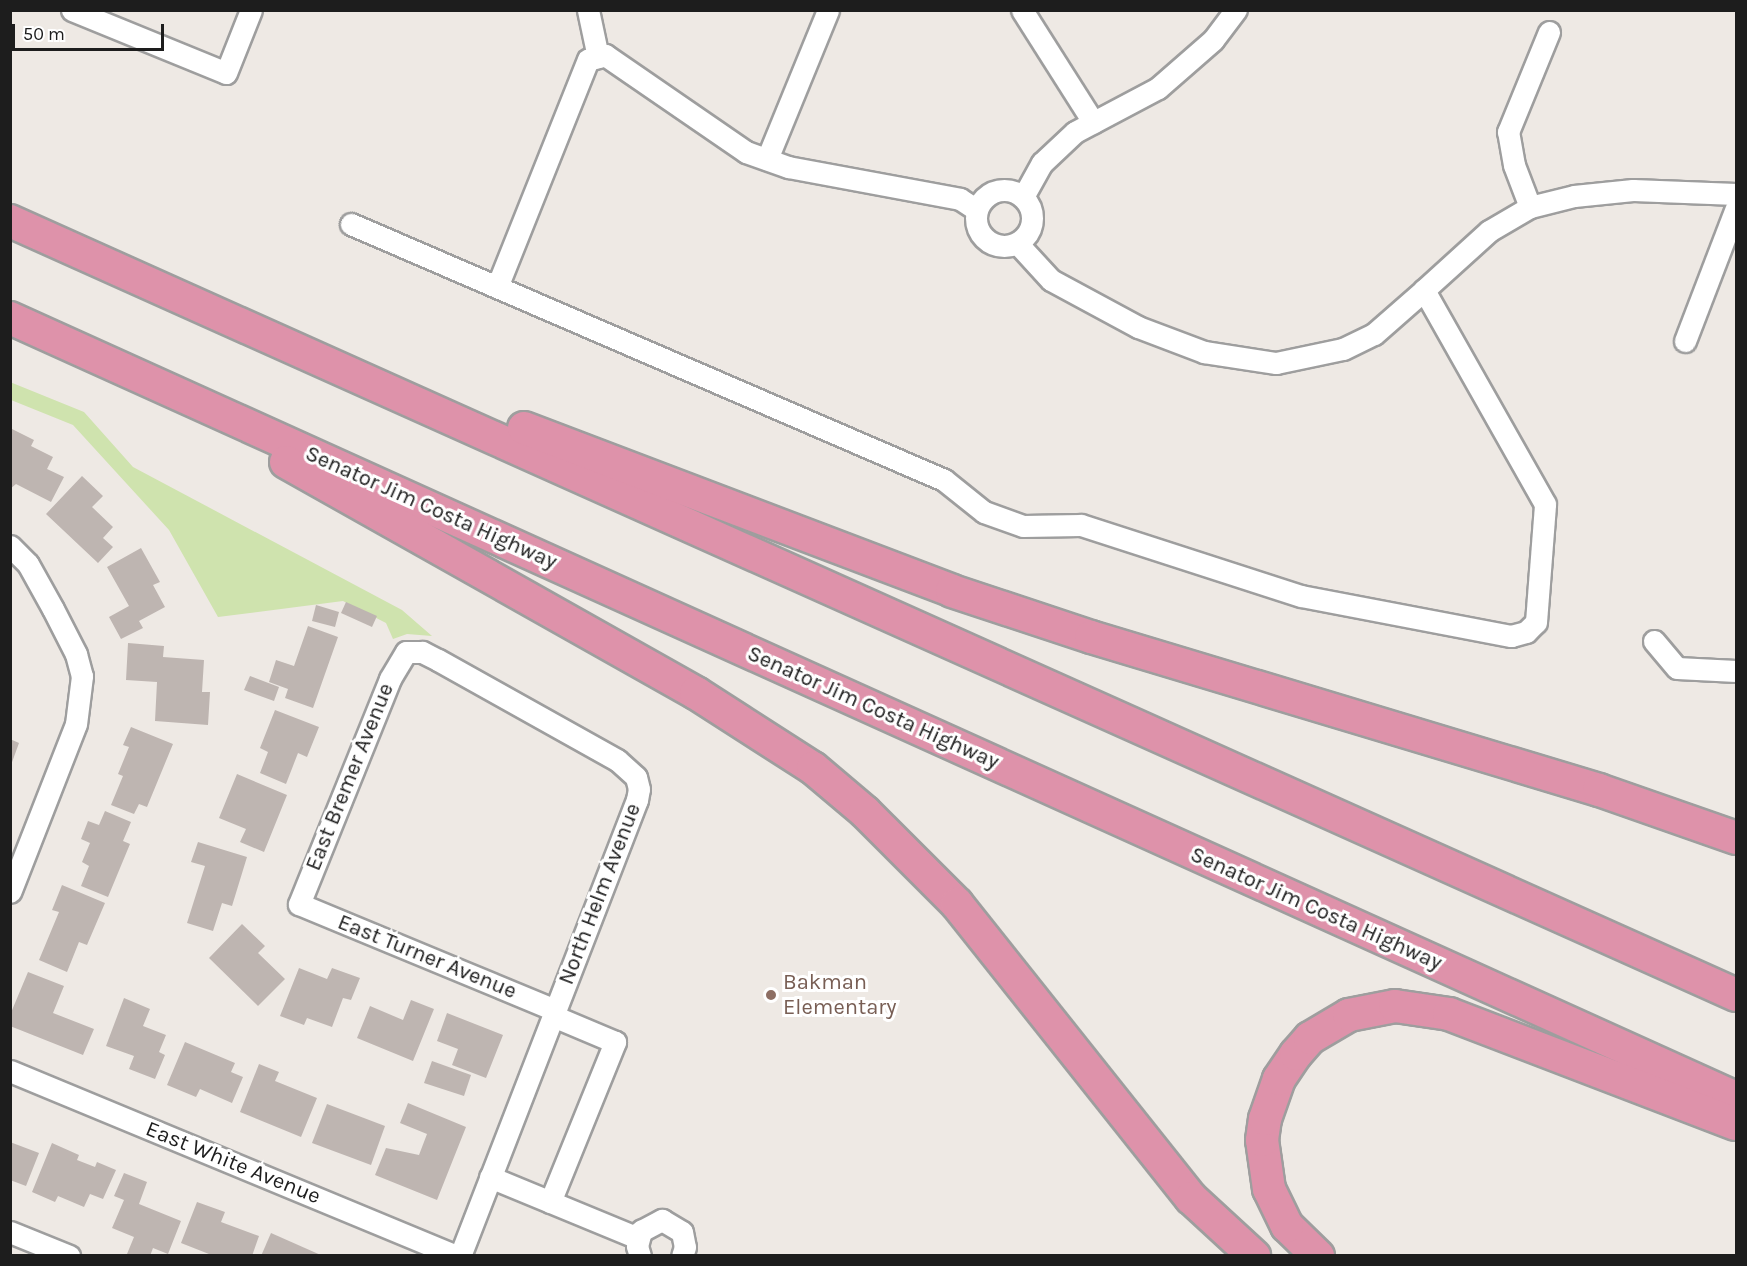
<!DOCTYPE html>
<html>
<head>
<meta charset="utf-8">
<style>
	body { margin:0 }
	#map { position:relative; width:1747px; height:1266px; overflow:hidden; background:#eee9e4; font-family:Karla,sans-serif }
	div>[style] { position:absolute }
	[style*='--x'] { left:calc(var(--x)*1px); top:calc(var(--y)*1px); width:calc(var(--w)*1px); rotate:calc(var(--a)*1deg) }
	.grass>* { inset:0; background:#cfe3ae }
	.building>* { inset:0; background:#beb5b1 }
	.roads { filter:drop-shadow(2px 0 #9e9e9e) drop-shadow(-2px 0 #9e9e9e) drop-shadow(0 2px #9e9e9e) drop-shadow(0 -2px #9e9e9e) }
	.minor>* { height:21px; margin:-10.5px; padding:0 10.5px; transform-origin:10.5px; border-radius:10.5px; background:#fff }
	.minor>.ring { margin:-10.5px; padding:0; box-sizing:content-box; background:none; border:21px solid #fff; border-radius:50% }
	.highway>* { height:32px; margin:-16px; padding:0 16px; transform-origin:16px; border-radius:16px; background:#de92aa }
	.dots>* { width:16px; height:16px; translate:-50% -50%; box-sizing:border-box; border:3px solid #fff; border-radius:50% }
	span { translate:-50% -50%; white-space:nowrap; text-align:center; line-height:1.15; -webkit-text-stroke:6px #fff; paint-order:stroke }
	.street-label { font-size:22px; color:#1d1d1d }
	.education-label { font-size:22px; color:#785e54 }
	.left { translate:0 -50%; text-align:left }
	.frame { position:absolute; inset:0; border:12px solid #1d1d1d; pointer-events:none }
	.scale { position:absolute; left:12px; top:24px; width:152px; height:27px; box-sizing:border-box; border:3px solid #1d1d1d; border-top:0; padding-left:8px; font-size:18px; line-height:21px; white-space:nowrap; color:#1d1d1d; -webkit-text-stroke:4px #fff; paint-order:stroke }
</style>
</head>
<body>
<div id="map">
	<div class="grass">
		<div style="clip-path:polygon(10px 382px,84px 412px,133px 467px,402px 610px,432px 636px,407px 634px,393px 639px,386px 623px,343px 601px,218px 617px,169px 530px,73px 425px,11px 400px)"></div>
	</div>
	<div class="building">
		<div style="clip-path:polygon(10px 428px,34px 440px,31px 446px,53px 457px,47px 469px,64px 477px,51px 502px,16px 484px,10px 489px)"></div>
		<div style="clip-path:polygon(82px 476px,103px 496px,92px 507px,113px 527px,103px 538px,113px 547px,98px 563px,46px 514px)"></div>
		<div style="clip-path:polygon(141px 548px,160px 582px,153px 585px,165px 607px,139px 621px,143px 628px,121px 639px,109px 617px,129px 606px,107px 567px)"></div>
		<div style="clip-path:polygon(346px 602px,377px 616px,372px 627px,341px 613px)"></div>
		<div style="clip-path:polygon(316px 605px,339px 612px,335px 627px,312px 621px)"></div>
		<div style="clip-path:polygon(308px 626px,338px 637px,313px 708px,285px 698px,288px 689px,269px 682px,276px 660px,294px 666px)"></div>
		<div style="clip-path:polygon(128px 643px,164px 646px,163px 657px,204px 660px,202px 692px,210px 692px,208px 725px,155px 721px,157px 682px,126px 680px)"></div>
		<div style="clip-path:polygon(250px 676px,279px 687px,274px 701px,244px 690px)"></div>
		<div style="clip-path:polygon(275px 710px,319px 727px,307px 757px,298px 753px,286px 784px,260px 773px,268px 752px,260px 748px)"></div>
		<div style="clip-path:polygon(131px 727px,173px 744px,147px 807px,139px 804px,134px 814px,111px 805px,123px 776px,118px 774px,129px 747px,123px 745px)"></div>
		<div style="clip-path:polygon(10px 739px,19px 743px,11px 765px,10px 765px)"></div>
		<div style="clip-path:polygon(237px 774px,287px 795px,264px 852px,240px 842px,246px 829px,219px 818px)"></div>
		<div style="clip-path:polygon(105px 811px,131px 822px,123px 841px,130px 844px,108px 897px,81px 886px,89px 866px,82px 862px,90px 843px,81px 839px,88px 821px,99px 825px)"></div>
		<div style="clip-path:polygon(198px 842px,247px 857px,232px 906px,222px 903px,213px 931px,187px 923px,205px 866px,191px 862px)"></div>
		<div style="clip-path:polygon(62px 885px,105px 903px,87px 945px,79px 942px,67px 972px,39px 960px,59px 912px,52px 910px)"></div>
		<div style="clip-path:polygon(242px 924px,265px 946px,258px 953px,285px 979px,258px 1006px,209px 958px)"></div>
		<div style="clip-path:polygon(299px 968px,327px 979px,332px 968px,360px 978px,351px 1000px,343px 998px,332px 1027px,307px 1018px,304px 1025px,280px 1016px)"></div>
		<div style="clip-path:polygon(28px 972px,64px 986px,53px 1013px,94px 1029px,83px 1055px,10px 1026px,10px 1015px)"></div>
		<div style="clip-path:polygon(124px 998px,150px 1009px,143px 1026px,166px 1035px,159px 1052px,165px 1055px,155px 1079px,129px 1069px,134px 1056px,106px 1046px)"></div>
		<div style="clip-path:polygon(411px 1000px,434px 1009px,413px 1061px,357px 1038px,370px 1006px,403px 1020px)"></div>
		<div style="clip-path:polygon(447px 1013px,503px 1035px,486px 1078px,452px 1065px,458px 1049px,437px 1041px)"></div>
		<div style="clip-path:polygon(185px 1042px,235px 1063px,231px 1072px,243px 1077px,232px 1103px,200px 1089px,196px 1097px,167px 1085px)"></div>
		<div style="clip-path:polygon(432px 1061px,471px 1075px,464px 1096px,424px 1083px)"></div>
		<div style="clip-path:polygon(259px 1064px,279px 1072px,275px 1081px,317px 1098px,301px 1137px,240px 1112px)"></div>
		<div style="clip-path:polygon(408px 1103px,466px 1127px,437px 1200px,375px 1175px,386px 1148px,419px 1155px,427px 1134px,400px 1123px)"></div>
		<div style="clip-path:polygon(327px 1104px,385px 1126px,371px 1165px,312px 1143px)"></div>
		<div style="clip-path:polygon(10px 1142px,39px 1153px,26px 1186px,10px 1180px)"></div>
		<div style="clip-path:polygon(52px 1143px,79px 1155px,77px 1160px,95px 1167px,97px 1162px,116px 1170px,103px 1199px,90px 1194px,84px 1207px,58px 1196px,55px 1202px,32px 1192px)"></div>
		<div style="clip-path:polygon(124px 1173px,147px 1182px,139px 1204px,181px 1221px,168px 1254px,153px 1248px,150px 1256px,127px 1254px,134px 1237px,112px 1228px,124px 1200px,114px 1196px)"></div>
		<div style="clip-path:polygon(197px 1202px,225px 1212px,221px 1222px,259px 1236px,252px 1256px,214px 1256px,181px 1243px)"></div>
		<div style="clip-path:polygon(271px 1233px,323px 1256px,261px 1256px)"></div>
	</div>
	<div class="roads">
		<div class="minor">
			<div style="--x:72;--y:10;--w:166;--a:22.2"></div>
			<div style="--x:226;--y:73;--w:68;--a:-68.4"></div>
			<div style="--x:588;--y:10;--w:48;--a:78"></div>
			<div style="--x:1022;--y:10;--w:133;--a:57.6"></div>
			<div style="--x:767;--y:159;--w:161;--a:-67.7"></div>
			<div class="ring" style="left:976px;top:190px;width:35px;height:35px"></div>
			<div style="--x:1023;--y:197;--w:39;--a:-61"></div>
			<div style="--x:1042;--y:163;--w:45;--a:-43.2"></div>
			<div style="--x:1075;--y:132;--w:94;--a:-27.9"></div>
			<div style="--x:1158;--y:88;--w:73;--a:-41.1"></div>
			<div style="--x:1213;--y:40;--w:38;--a:-53"></div>
			<div style="--x:1530;--y:207;--w:45;--a:-110.9"></div>
			<div style="--x:1514;--y:165;--w:34;--a:-100"></div>
			<div style="--x:1508;--y:132;--w:108;--a:-67.7"></div>
			<div style="--x:351;--y:224;--w:646;--a:23.35"></div>
			<div style="--x:944;--y:480;--w:51;--a:38.7"></div>
			<div style="--x:984;--y:512;--w:41;--a:19.7"></div>
			<div style="--x:1023;--y:526;--w:58;--a:-1"></div>
			<div style="--x:1081;--y:525;--w:231;--a:17.9"></div>
			<div style="--x:1301;--y:596;--w:214;--a:10.8"></div>
			<div style="--x:1511;--y:636;--w:16;--a:-15"></div>
			<div style="--x:1526;--y:632;--w:14;--a:-45"></div>
			<div style="--x:1536;--y:622;--w:118;--a:-85.6"></div>
			<div style="--x:1545;--y:504;--w:246;--a:-119.5"></div>
			<div style="--x:1424;--y:290;--w:88;--a:-42.2"></div>
			<div style="--x:1489;--y:231;--w:48;--a:-30.3"></div>
			<div style="--x:1530;--y:207;--w:45;--a:-14"></div>
			<div style="--x:1574;--y:196;--w:59;--a:-5.8"></div>
			<div style="--x:1633;--y:190;--w:103;--a:2.2"></div>
			<div style="--x:1017;--y:243;--w:50;--a:47.4"></div>
			<div style="--x:1051;--y:280;--w:99;--a:28.4"></div>
			<div style="--x:1138;--y:327;--w:71;--a:20.7"></div>
			<div style="--x:1204;--y:352;--w:73;--a:8.7"></div>
			<div style="--x:1276;--y:363;--w:68;--a:-11.8"></div>
			<div style="--x:1343;--y:349;--w:34;--a:-26"></div>
			<div style="--x:1374;--y:334;--w:67;--a:-41.3"></div>
			<div style="--x:497;--y:287;--w:245;--a:-68.2"></div>
			<div style="--x:588;--y:60;--w:18;--a:-16"></div>
			<div style="--x:605;--y:55;--w:171;--a:34.5"></div>
			<div style="--x:746;--y:152;--w:45;--a:19.7"></div>
			<div style="--x:788;--y:167;--w:175;--a:10.5"></div>
			<div style="--x:960;--y:199;--w:20;--a:33"></div>
			<div style="--x:1685;--y:341;--w:142;--a:-69"></div>
			<div style="--x:10;--y:546;--w:25;--a:45"></div>
			<div style="--x:28;--y:564;--w:51;--a:60.9"></div>
			<div style="--x:53;--y:609;--w:51;--a:62.9"></div>
			<div style="--x:76;--y:654;--w:23;--a:75"></div>
			<div style="--x:82;--y:676;--w:48;--a:97.1"></div>
			<div style="--x:76;--y:724;--w:180;--a:111.4"></div>
			<div style="--x:1654;--y:641;--w:35;--a:50"></div>
			<div style="--x:1677;--y:668;--w:59;--a:2.9"></div>
			<div style="--x:10;--y:1071;--w:483;--a:22.5"></div>
			<div style="--x:490;--y:1177;--w:160;--a:22.4"></div>
			<div style="--x:550;--y:1202;--w:173;--a:-67.9"></div>
			<div style="--x:615;--y:1042;--w:67;--a:-157.2"></div>
			<div style="--x:10;--y:1232;--w:64;--a:22.1"></div>
			<div style="--x:460;--y:1256;--w:489;--a:-68.8"></div>
			<div style="--x:637;--y:800;--w:11;--a:-80"></div>
			<div style="--x:639;--y:789;--w:12;--a:-104"></div>
			<div style="--x:636;--y:777;--w:25;--a:-138"></div>
			<div style="--x:617;--y:760;--w:205;--a:-150.8"></div>
			<div style="--x:438;--y:660;--w:18;--a:-153"></div>
			<div style="--x:422;--y:652;--w:16;--a:180"></div>
			<div style="--x:406;--y:652;--w:31;--a:121"></div>
			<div style="--x:390;--y:679;--w:243;--a:112"></div>
			<div style="--x:299;--y:904;--w:277;--a:22.5"></div>
			<div style="--x:640;--y:1256;--w:10;--a:-107"></div>
			<div style="--x:637;--y:1246;--w:16;--a:-75"></div>
			<div style="--x:641;--y:1231;--w:24;--a:-28"></div>
			<div style="--x:662;--y:1220;--w:23;--a:31"></div>
			<div style="--x:682;--y:1232;--w:15;--a:79"></div>
			<div style="--x:685;--y:1247;--w:9;--a:108"></div>
		</div>
		<div class="highway">
			<div style="--x:10;--y:221;--w:1892;--a:24.15"></div>
			<div style="--x:10;--y:318;--w:1894;--a:24.32"></div>
			<div style="--x:524;--y:428;--w:458;--a:20.8"></div>
			<div style="--x:952;--y:591;--w:146;--a:18.3"></div>
			<div style="--x:1091;--y:637;--w:531;--a:16.76"></div>
			<div style="--x:1599;--y:790;--w:145;--a:19.3"></div>
			<div style="--x:286;--y:462;--w:471;--a:29.4"></div>
			<div style="--x:696;--y:693;--w:139;--a:32.7"></div>
			<div style="--x:813;--y:768;--w:68;--a:40.2"></div>
			<div style="--x:865;--y:812;--w:130;--a:45"></div>
			<div style="--x:957;--y:904;--w:376;--a:51.5"></div>
			<div style="--x:1191;--y:1198;--w:86;--a:42.6"></div>
			<div style="--x:1318;--y:1256;--w:43;--a:-135.9"></div>
			<div style="--x:1287;--y:1226;--w:41;--a:-115.9"></div>
			<div style="--x:1269;--y:1189;--w:49;--a:-98.1"></div>
			<div style="--x:1262;--y:1140;--w:21;--a:-82"></div>
			<div style="--x:1265;--y:1119;--w:42;--a:-70.7"></div>
			<div style="--x:1279;--y:1079;--w:30;--a:-56"></div>
			<div style="--x:1296;--y:1054;--w:21;--a:-49"></div>
			<div style="--x:1310;--y:1038;--w:45;--a:-30.5"></div>
			<div style="--x:1349;--y:1015;--w:47;--a:-11.1"></div>
			<div style="--x:1395;--y:1006;--w:55;--a:8.4"></div>
			<div style="--x:1449;--y:1014;--w:307;--a:21"></div>
		</div>
	</div>
	<div class="dots">
		<div style="left:771px;top:995px;background:#8d6e63"></div>
	</div>
	<div class="street-label">
		<span style="left:431px;top:508px;rotate:24deg">Senator Jim Costa Highway</span>
		<span style="left:873px;top:708px;rotate:24deg">Senator Jim Costa Highway</span>
		<span style="left:350px;top:777px;rotate:-68deg">East Bremer Avenue</span>
		<span style="left:600px;top:894px;rotate:-69deg">North Helm Avenue</span>
		<span style="left:1316px;top:909px;rotate:24deg">Senator Jim Costa Highway</span>
		<span style="left:427px;top:957px;rotate:22deg">East Turner Avenue</span>
		<span style="left:233px;top:1163px;rotate:22deg">East White Avenue</span>
	</div>
	<div class="education-label">
		<span class="left" style="left:783px;top:995px">Bakman<br>Elementary</span>
	</div>
	<div class="frame"></div>
	<div class="scale">50 m</div>
</div>
</body>
</html>
